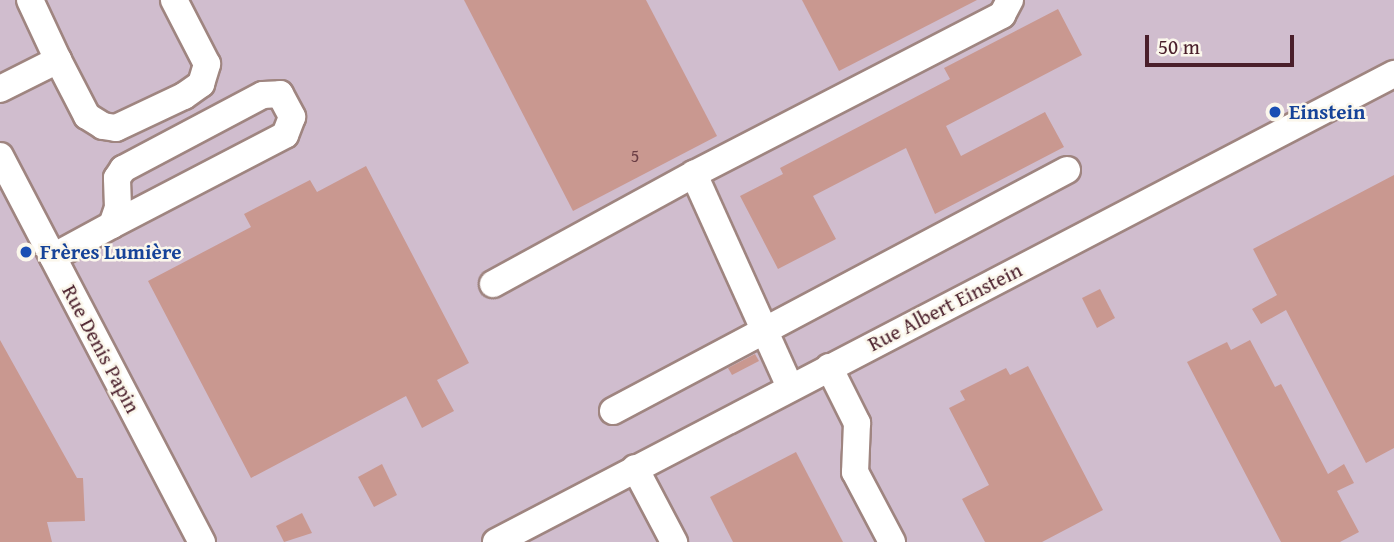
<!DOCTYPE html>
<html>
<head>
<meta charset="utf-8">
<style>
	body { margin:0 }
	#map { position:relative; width:1394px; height:542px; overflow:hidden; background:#f4ebd4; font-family:"Gentium Book Plus",serif }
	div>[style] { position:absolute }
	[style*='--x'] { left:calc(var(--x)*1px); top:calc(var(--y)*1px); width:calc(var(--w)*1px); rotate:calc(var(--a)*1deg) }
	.industrial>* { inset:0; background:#d0bdce }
	.building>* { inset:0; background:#c99890 }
	.roads { filter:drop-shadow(2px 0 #9f8580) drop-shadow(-2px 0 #9f8580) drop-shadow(0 2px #9f8580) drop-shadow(0 -2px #9f8580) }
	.minor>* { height:26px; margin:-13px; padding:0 13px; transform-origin:13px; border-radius:13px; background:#fff }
	.dots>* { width:19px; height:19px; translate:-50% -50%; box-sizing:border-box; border:4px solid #fbf7ec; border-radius:50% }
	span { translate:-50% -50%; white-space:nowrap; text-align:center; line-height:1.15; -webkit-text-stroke:5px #fbf7ec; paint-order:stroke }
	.number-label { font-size:18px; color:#6a3d44 }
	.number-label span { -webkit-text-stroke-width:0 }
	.transit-label { font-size:21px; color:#164399; font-weight:700 }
	.left { translate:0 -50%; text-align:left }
	.street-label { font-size:21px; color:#4a1f2b }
	.scale { position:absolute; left:1145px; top:35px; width:149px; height:32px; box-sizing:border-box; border:4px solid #4a1f2b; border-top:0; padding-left:9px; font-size:21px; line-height:24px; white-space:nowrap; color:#4a1f2b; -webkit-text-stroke:5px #fbf7ec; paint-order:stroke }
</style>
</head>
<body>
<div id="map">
	<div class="industrial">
		<div style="clip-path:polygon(0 0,1394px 0,1394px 542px,0 542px)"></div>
	</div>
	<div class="building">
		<div style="clip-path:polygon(464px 0,646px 0,717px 136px,573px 211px)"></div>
		<div style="clip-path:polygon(802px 0,977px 0,839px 71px)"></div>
		<div style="clip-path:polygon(1058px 9px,1082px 55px,946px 126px,961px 156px,1045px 112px,1064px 147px,935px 214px,906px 148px,813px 196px,836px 239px,778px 269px,740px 196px,783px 174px,780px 168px,950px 79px,944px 68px)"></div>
		<div style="clip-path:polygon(366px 166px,469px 363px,437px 380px,454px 411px,422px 428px,406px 396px,251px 478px,148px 281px,251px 227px,244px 214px,310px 180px,317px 192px)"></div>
		<div style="clip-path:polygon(1394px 175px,1394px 448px,1366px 463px,1286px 310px,1261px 324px,1252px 309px,1277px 295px,1253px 249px)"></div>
		<div style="clip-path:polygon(1100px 289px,1115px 318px,1097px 328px,1082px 298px)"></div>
		<div style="clip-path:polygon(0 340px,77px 478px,83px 478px,85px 521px,47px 522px,52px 542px,0 542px)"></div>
		<div style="clip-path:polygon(1250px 340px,1275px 387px,1281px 384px,1328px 474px,1344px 464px,1354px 483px,1337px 491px,1359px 532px,1340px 542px,1281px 542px,1187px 362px,1227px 342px,1231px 350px)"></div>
		<div style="clip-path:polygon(755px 354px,759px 361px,732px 375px,728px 368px)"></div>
		<div style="clip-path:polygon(1028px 366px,1103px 510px,1042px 542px,985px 542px,962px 499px,989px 485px,949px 408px,965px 400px,960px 391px,1006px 368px,1010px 375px)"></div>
		<div style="clip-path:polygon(796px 452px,843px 542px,733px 542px,710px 497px)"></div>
		<div style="clip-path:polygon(382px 464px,397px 495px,374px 507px,358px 477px)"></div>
		<div style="clip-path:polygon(302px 513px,312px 533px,284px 542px,276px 526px)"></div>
	</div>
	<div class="roads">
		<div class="minor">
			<div style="--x:58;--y:60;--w:63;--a:62.6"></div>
			<div style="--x:87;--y:116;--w:19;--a:32"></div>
			<div style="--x:103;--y:126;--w:13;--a:9"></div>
			<div style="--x:116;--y:128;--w:75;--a:-25.2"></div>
			<div style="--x:184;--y:96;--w:21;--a:-35"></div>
			<div style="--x:201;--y:84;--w:21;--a:-73"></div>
			<div style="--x:207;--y:64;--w:72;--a:-117.3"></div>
			<div style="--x:0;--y:89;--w:65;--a:-26.6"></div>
			<div style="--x:58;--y:60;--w:66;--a:-115"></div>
			<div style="--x:280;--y:94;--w:26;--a:62"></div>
			<div style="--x:292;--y:117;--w:19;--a:111"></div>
			<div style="--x:285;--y:135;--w:195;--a:152.5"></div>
			<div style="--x:112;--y:225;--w:18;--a:-71"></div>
			<div style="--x:118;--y:208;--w:30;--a:-92"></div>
			<div style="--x:117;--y:178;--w:11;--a:-56"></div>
			<div style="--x:123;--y:169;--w:158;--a:-27.9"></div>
			<div style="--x:263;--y:95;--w:17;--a:-3"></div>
			<div style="--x:0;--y:156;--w:436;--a:62.4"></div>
			<div style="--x:53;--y:257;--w:67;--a:-28.5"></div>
			<div style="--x:493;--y:284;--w:229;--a:-28.7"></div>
			<div style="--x:829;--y:367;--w:63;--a:63.4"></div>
			<div style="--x:857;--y:423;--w:49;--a:92.3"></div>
			<div style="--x:855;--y:472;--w:79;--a:62.1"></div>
			<div style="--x:790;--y:387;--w:234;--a:-114.3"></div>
			<div style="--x:694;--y:174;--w:347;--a:-27.3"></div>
			<div style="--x:1002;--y:15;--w:17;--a:-62"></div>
			<div style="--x:613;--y:411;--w:514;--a:-27.96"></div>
			<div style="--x:635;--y:468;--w:84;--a:62.2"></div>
			<div style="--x:496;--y:542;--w:1013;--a:-27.53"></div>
		</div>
	</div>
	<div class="dots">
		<div style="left:1275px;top:112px;background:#1a4fb4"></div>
		<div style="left:26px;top:252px;background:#1a4fb4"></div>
	</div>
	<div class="number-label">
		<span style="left:635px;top:156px">5</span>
	</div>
	<div class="transit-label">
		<span class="left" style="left:1289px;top:112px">Einstein</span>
		<span class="left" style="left:40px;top:252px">Frères Lumière</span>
	</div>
	<div class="street-label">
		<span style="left:945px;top:307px;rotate:-27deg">Rue Albert Einstein</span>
		<span style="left:101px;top:349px;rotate:62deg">Rue Denis Papin</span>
	</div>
	<div class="scale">50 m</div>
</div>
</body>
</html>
